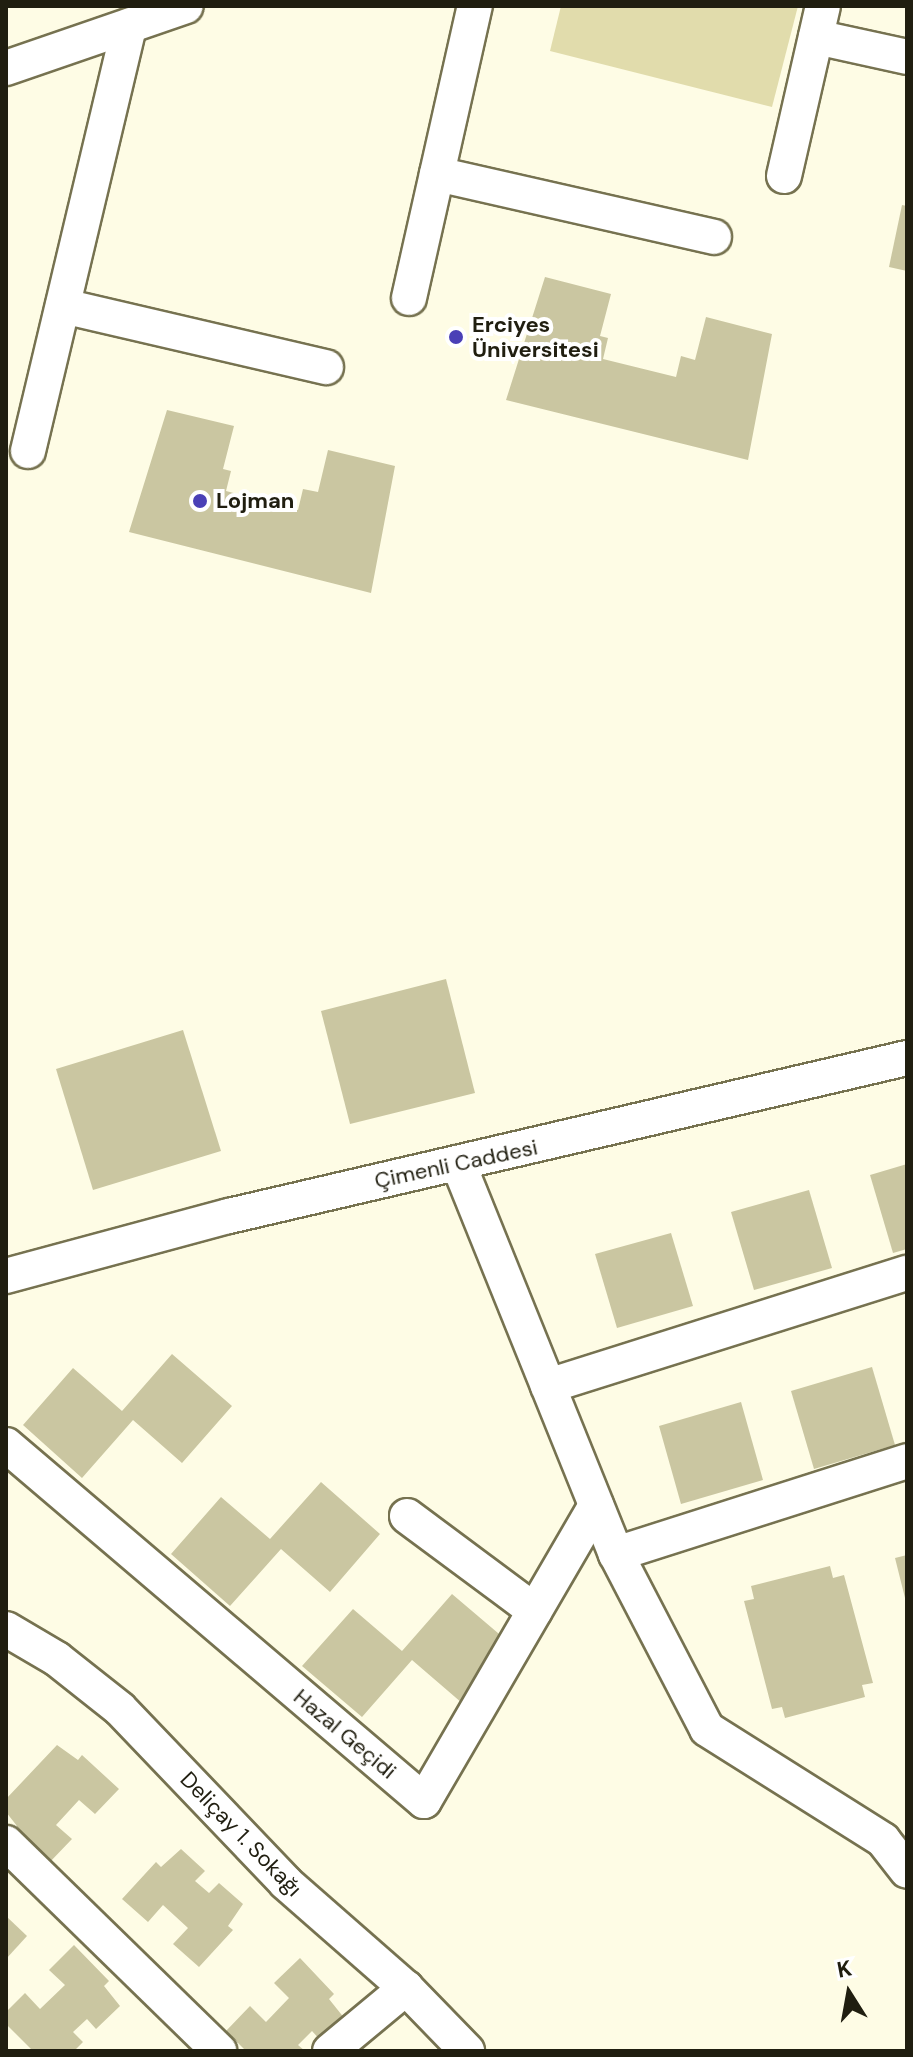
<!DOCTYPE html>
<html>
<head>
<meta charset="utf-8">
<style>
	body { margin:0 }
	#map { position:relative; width:913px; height:2057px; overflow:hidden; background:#fefce5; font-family:"DM Sans",sans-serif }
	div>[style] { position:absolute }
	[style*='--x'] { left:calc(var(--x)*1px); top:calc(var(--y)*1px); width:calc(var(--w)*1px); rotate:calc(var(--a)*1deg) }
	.green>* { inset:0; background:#e1dcac }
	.building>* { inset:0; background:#cac6a1 }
	.roads { filter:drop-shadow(2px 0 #767250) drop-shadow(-2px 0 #767250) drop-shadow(0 2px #767250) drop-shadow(0 -2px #767250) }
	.minor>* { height:34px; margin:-17px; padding:0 17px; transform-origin:17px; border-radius:17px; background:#fff }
	.dots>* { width:22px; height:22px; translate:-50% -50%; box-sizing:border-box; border:4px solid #fff; border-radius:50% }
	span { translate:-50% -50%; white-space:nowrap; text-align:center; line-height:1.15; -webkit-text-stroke:8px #fff; paint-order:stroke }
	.poi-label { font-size:22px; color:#201e10; font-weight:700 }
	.left { translate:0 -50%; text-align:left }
	.street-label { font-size:22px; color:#201e10 }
	.frame { position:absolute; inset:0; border:8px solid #201e10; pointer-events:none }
	.north { position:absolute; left:809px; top:1953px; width:80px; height:80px; -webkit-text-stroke:6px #fff; paint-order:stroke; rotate:349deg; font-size:22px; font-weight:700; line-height:32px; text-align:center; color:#201e10 }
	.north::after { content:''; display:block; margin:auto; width:28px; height:36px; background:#201e10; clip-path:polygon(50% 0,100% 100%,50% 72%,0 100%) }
</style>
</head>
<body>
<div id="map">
	<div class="green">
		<div style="clip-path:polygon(561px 6px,798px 6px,772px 107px,550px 51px)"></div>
	</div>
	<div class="building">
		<div style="clip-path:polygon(902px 205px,907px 206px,907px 271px,889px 267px)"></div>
		<div style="clip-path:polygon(545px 277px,611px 294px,600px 336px,608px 338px,603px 359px,676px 377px,681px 356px,695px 360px,706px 317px,772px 334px,748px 460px,506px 400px)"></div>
		<div style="clip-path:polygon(167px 410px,234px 426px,223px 469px,231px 471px,226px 491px,298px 510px,303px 489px,318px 492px,328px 450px,395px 466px,371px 593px,129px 532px)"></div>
		<div style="clip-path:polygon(446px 979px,475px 1093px,350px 1124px,321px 1011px)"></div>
		<div style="clip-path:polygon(183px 1030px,221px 1151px,93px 1190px,56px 1069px)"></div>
		<div style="clip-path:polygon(907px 1164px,907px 1249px,893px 1253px,870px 1175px)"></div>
		<div style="clip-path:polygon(809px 1190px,832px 1268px,754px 1290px,731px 1212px)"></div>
		<div style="clip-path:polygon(671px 1233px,693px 1306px,617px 1328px,595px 1254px)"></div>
		<div style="clip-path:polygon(172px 1354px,232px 1406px,182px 1463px,133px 1420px,82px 1478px,23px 1425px,73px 1368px,122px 1411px)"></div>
		<div style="clip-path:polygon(872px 1367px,895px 1445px,814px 1469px,791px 1391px)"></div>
		<div style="clip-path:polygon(741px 1402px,763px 1480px,681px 1504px,659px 1426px)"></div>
		<div style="clip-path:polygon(321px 1482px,380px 1534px,330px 1592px,281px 1549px,230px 1606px,171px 1554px,221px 1497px,270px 1539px)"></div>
		<div style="clip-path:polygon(907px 1555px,907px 1601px,906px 1602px,895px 1558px)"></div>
		<div style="clip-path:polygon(830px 1566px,833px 1578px,844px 1575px,873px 1683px,862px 1685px,865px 1697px,785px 1718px,782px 1707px,772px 1709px,744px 1601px,754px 1599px,751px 1586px)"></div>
		<div style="clip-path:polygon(452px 1594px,512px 1645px,462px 1703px,412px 1660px,362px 1717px,302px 1666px,353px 1609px,402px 1651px)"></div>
		<div style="clip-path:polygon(57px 1745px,78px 1760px,82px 1755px,119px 1789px,95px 1814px,79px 1800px,56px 1825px,72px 1839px,48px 1864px,12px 1831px,17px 1826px,6px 1812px,6px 1799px)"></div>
		<div style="clip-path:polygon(181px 1849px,205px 1871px,195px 1881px,209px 1893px,219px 1883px,243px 1904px,228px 1926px,233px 1930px,199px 1967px,173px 1944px,188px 1928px,163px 1905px,148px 1922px,122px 1899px,156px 1862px,161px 1867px)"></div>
		<div style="clip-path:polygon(6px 1916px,27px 1936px,6px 1959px)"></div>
		<div style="clip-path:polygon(74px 1945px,109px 1981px,104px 1986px,120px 2006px,96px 2029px,87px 2019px,73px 2032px,83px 2042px,74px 2051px,33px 2051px,6px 2024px,6px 2012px,25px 1993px,40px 2009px,65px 1985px,49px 1970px)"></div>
		<div style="clip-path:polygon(300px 1958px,334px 1994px,329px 1999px,345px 2019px,322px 2042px,312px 2031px,298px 2045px,305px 2051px,246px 2051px,226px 2031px,250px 2006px,266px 2022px,289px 1998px,274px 1983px)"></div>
	</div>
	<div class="roads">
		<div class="minor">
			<div style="--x:816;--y:37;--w:93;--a:12.4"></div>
			<div style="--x:6;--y:68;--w:190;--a:-19"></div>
			<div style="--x:437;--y:174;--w:284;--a:12.8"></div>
			<div style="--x:784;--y:176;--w:174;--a:-77.1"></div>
			<div style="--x:409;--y:298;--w:299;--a:-77.3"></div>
			<div style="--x:63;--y:306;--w:270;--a:13.1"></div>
			<div style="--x:28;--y:451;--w:437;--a:-76.6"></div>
			<div style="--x:458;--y:1163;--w:422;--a:68"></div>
			<div style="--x:616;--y:1554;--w:197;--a:62.5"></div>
			<div style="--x:707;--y:1729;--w:208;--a:32.2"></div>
			<div style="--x:883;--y:1840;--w:39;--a:52"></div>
			<div style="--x:6;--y:1276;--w:231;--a:-15.1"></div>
			<div style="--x:229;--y:1216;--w:696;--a:-13.12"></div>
			<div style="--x:548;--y:1386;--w:376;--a:-17.5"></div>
			<div style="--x:6;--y:1445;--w:549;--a:40.42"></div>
			<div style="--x:424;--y:1801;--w:342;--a:-59.8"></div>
			<div style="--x:407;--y:1516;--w:159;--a:36.6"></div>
			<div style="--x:616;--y:1554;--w:305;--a:-17.7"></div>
			<div style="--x:6;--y:1629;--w:59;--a:30.5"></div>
			<div style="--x:57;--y:1659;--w:80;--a:38.4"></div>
			<div style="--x:120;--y:1709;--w:240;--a:46.3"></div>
			<div style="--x:286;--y:1883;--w:159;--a:41.2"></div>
			<div style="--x:406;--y:1988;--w:88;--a:45.9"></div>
			<div style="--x:6;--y:1843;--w:298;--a:44.3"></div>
			<div style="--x:330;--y:2051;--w:99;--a:-39.7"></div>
		</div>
	</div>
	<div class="dots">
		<div style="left:456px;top:337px;background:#4a40b6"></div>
		<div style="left:200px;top:501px;background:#4a40b6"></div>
	</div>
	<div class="poi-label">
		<span class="left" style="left:472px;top:337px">Erciyes<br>Üniversitesi</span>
		<span class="left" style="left:216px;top:501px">Lojman</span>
	</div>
	<div class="street-label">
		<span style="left:456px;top:1164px;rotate:-12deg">Çimenli Caddesi</span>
		<span style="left:345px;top:1734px;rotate:40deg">Hazal Geçidi</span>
		<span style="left:241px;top:1834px;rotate:46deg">Deliçay 1. Sokağı</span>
	</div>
	<div class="frame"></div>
	<div class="north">K</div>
</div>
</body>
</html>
